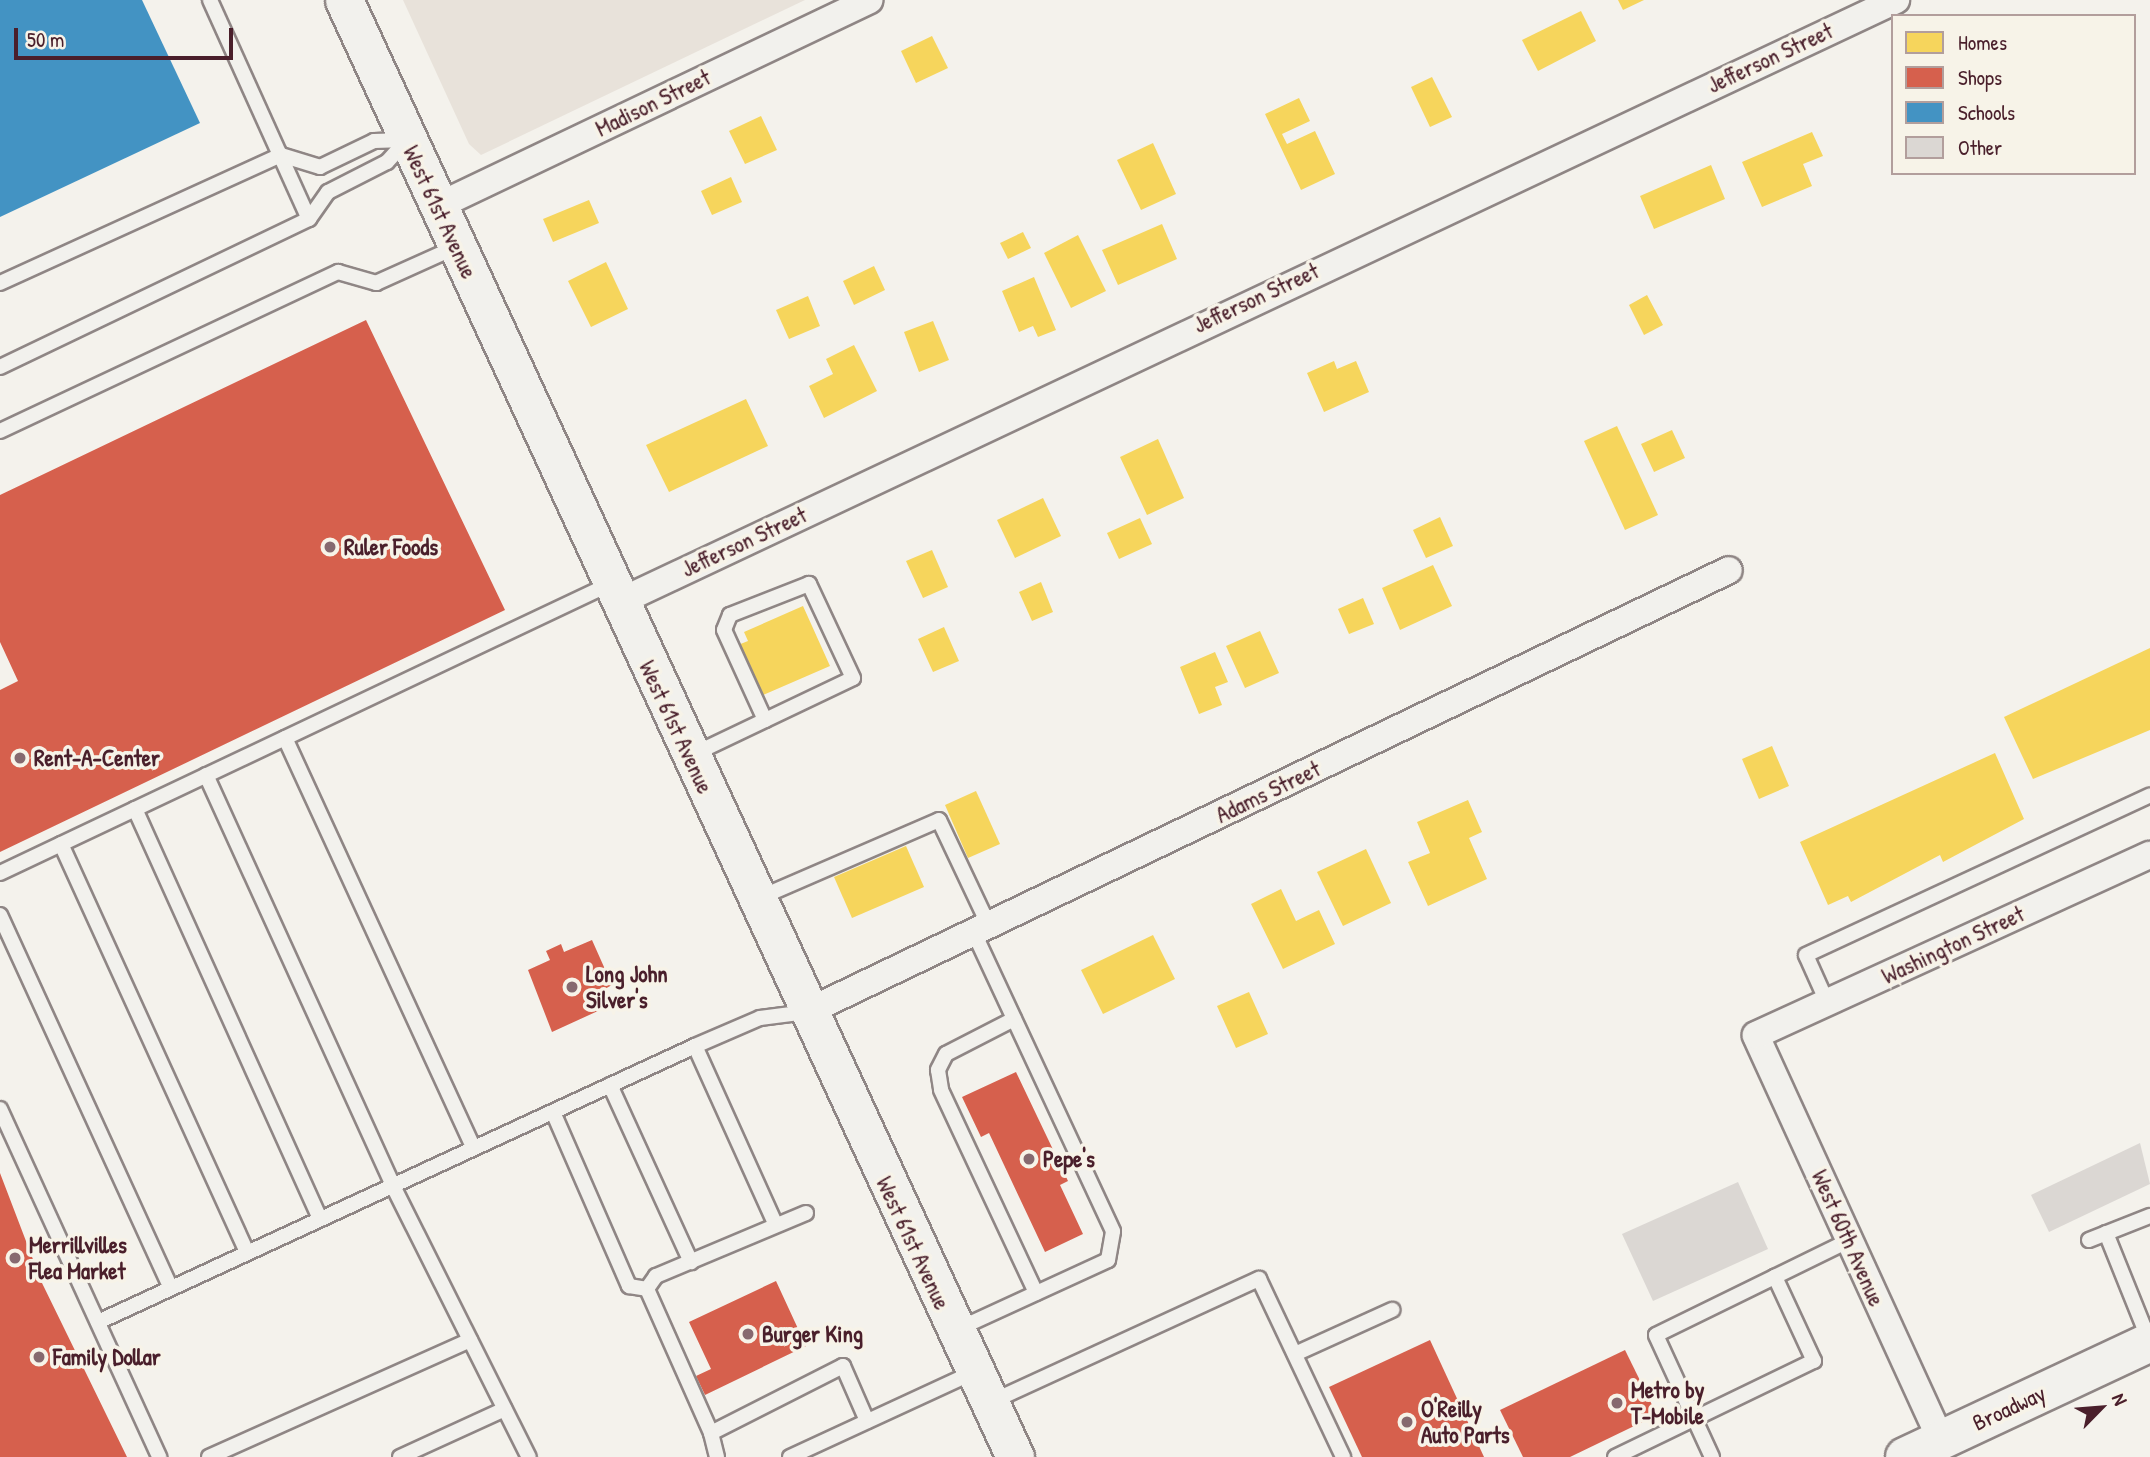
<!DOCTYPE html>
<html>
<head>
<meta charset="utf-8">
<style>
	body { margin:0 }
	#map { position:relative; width:2150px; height:1457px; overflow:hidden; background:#f4f2ec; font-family:"Patrick Hand",sans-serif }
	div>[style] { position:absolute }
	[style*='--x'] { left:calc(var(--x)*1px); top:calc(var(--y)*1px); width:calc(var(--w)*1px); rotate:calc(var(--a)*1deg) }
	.green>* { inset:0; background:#e8e2da }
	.homes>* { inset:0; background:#f6d55c }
	.shops>* { inset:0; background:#d6604d }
	.schools>* { inset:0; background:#4393c3 }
	.building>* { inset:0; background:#dbd7d3 }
	.roads { filter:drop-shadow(2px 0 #8f8685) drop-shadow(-2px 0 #8f8685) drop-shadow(0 2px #8f8685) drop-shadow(0 -2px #8f8685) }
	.lane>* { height:14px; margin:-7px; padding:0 7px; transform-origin:7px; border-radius:7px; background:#f2f1ed }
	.street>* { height:26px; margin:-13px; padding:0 13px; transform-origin:13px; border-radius:13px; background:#f2f1ed }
	.secondary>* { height:37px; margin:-18.5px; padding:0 18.5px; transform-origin:18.5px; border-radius:18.5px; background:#f2f1ed }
	.primary>* { height:38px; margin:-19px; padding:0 19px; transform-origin:19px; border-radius:19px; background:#f2f1ed }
	.dots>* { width:19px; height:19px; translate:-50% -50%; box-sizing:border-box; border:4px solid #f7f3e8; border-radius:50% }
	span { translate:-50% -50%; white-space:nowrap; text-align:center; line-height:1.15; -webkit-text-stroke:7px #f7f3e8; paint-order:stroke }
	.street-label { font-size:23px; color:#4a1f2b }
	.poi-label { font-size:23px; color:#4a1f2b; font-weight:700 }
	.left { translate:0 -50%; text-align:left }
	.legend { position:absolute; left:1891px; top:14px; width:245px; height:161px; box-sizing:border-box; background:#f7f3e8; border:2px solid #b29e9c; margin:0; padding:9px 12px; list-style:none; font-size:21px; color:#4a1f2b }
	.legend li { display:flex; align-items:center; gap:14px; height:35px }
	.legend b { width:35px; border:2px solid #b29e9c }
	.north { position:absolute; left:2066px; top:1373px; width:70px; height:70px; -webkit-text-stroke:5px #f7f3e8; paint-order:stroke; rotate:65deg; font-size:19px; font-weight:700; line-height:28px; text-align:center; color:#4a1f2b }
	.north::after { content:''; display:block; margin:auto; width:24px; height:32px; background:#4a1f2b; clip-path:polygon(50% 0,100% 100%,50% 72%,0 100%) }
	.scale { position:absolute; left:14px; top:28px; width:219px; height:32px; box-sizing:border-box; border:4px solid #4a1f2b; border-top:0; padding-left:9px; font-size:21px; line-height:24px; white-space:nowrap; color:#4a1f2b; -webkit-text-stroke:5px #f7f3e8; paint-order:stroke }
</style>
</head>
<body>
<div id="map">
	<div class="green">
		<div style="clip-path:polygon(403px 0,805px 0,481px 155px,469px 144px)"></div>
	</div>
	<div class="homes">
		<div style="clip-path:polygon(1618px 0,1644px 0,1623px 10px)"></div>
		<div style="clip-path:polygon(1581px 11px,1596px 41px,1538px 71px,1522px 40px)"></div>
		<div style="clip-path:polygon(932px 36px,948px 68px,916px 83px,901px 51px)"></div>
		<div style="clip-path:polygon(1432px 77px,1452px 117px,1430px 127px,1411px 87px)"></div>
		<div style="clip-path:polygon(1299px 98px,1310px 121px,1282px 134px,1287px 144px,1315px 131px,1335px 174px,1301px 190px,1265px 114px)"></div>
		<div style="clip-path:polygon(761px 116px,777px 150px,745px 164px,729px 131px)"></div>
		<div style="clip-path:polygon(1812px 132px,1823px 156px,1803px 164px,1812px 186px,1762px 207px,1742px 162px)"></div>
		<div style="clip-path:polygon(1153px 143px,1176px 194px,1141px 210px,1117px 160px)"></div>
		<div style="clip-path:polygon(1711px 165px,1725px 199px,1654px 229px,1640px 196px)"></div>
		<div style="clip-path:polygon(731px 177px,742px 202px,712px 215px,701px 191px)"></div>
		<div style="clip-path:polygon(589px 200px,599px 223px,553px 242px,543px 219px)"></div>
		<div style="clip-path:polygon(1162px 224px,1177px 259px,1118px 285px,1102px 250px)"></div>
		<div style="clip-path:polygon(1023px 232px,1031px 248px,1008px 259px,1000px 243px)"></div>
		<div style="clip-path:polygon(1078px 235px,1106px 291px,1071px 308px,1044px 253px)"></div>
		<div style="clip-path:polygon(606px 262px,628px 309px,591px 327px,568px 281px)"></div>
		<div style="clip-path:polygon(874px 266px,885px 290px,854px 305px,843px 281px)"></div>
		<div style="clip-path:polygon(1034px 277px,1056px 330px,1038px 337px,1033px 326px,1019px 332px,1002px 291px)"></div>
		<div style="clip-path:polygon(1647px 295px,1663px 325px,1644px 335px,1629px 305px)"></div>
		<div style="clip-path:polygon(808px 296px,820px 326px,789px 339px,776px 310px)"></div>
		<div style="clip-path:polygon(933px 321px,949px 360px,919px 372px,904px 332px)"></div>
		<div style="clip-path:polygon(854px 345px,877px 391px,824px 418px,809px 386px,833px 374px,826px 359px)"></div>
		<div style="clip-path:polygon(1334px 361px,1337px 369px,1356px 361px,1369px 392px,1324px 412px,1307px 373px)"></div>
		<div style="clip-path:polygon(746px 399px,768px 446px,669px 492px,646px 445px)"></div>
		<div style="clip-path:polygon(1617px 426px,1658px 515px,1625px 530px,1584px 441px)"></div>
		<div style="clip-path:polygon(1672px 430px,1685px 458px,1654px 472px,1641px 444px)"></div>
		<div style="clip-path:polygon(1158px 439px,1184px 498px,1147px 515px,1120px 457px)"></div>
		<div style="clip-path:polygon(1043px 498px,1061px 536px,1015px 558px,997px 520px)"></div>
		<div style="clip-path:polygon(1440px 517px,1453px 546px,1426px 558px,1413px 530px)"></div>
		<div style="clip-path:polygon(1140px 518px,1152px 544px,1119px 559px,1107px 533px)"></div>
		<div style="clip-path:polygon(932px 550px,948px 587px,923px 598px,906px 561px)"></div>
		<div style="clip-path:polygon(1433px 565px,1452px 606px,1400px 630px,1382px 588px)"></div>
		<div style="clip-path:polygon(1041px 582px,1053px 612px,1032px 621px,1019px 592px)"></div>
		<div style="clip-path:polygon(1363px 598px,1374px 624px,1349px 634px,1338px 609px)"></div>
		<div style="clip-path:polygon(803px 606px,830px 666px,761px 696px,738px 645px,748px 641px,744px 632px)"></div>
		<div style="clip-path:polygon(944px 627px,959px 661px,933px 672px,918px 639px)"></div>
		<div style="clip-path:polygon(1260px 631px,1279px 673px,1245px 688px,1226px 646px)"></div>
		<div style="clip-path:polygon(2150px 648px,2150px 730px,2033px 779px,2004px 717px)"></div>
		<div style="clip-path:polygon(1215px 652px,1228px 682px,1215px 687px,1222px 705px,1199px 714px,1180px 667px)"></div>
		<div style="clip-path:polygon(1772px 746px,1789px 786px,1759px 799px,1742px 759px)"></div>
		<div style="clip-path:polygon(1995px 753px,2024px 819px,1943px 862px,1940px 855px,1851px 902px,1848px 896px,1828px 905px,1800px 842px)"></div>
		<div style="clip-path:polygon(976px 791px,1000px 844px,968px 858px,945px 805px)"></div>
		<div style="clip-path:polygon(1468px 800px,1482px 832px,1469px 838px,1487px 879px,1428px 906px,1408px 862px,1430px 853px,1417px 822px)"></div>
		<div style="clip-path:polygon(906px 846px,924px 887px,852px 918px,834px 877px)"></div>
		<div style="clip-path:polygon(1366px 849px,1391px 903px,1343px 926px,1317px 872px)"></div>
		<div style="clip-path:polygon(1281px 889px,1296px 921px,1319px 910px,1335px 944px,1283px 969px,1251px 904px)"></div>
		<div style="clip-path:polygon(1153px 935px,1175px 979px,1103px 1014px,1081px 970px)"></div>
		<div style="clip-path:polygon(1249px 992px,1268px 1034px,1236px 1048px,1217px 1006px)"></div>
	</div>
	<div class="shops">
		<div style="clip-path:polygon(366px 320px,505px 610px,0 852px,0 690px,18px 681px,0 642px,0 495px)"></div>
		<div style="clip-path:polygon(592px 940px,612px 985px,603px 990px,611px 1005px,552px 1032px,528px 970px,550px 960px,546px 951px,561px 944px,564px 952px)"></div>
		<div style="clip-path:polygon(1016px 1072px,1068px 1181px,1060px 1185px,1083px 1234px,1045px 1252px,989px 1133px,981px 1137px,962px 1097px)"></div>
		<div style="clip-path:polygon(0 1173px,42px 1283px,127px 1457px,0 1457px)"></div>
		<div style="clip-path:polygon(776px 1281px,806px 1346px,705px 1395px,696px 1376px,711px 1369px,689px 1322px)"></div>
		<div style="clip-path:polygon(1430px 1340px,1484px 1457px,1362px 1457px,1329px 1387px)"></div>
		<div style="clip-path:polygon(1625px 1350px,1657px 1415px,1570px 1457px,1523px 1457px,1500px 1410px)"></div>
	</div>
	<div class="schools">
		<div style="clip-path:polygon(0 0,142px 0,200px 123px,0 217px)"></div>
	</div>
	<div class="building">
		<div style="clip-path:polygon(2140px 1143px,2150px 1184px,2049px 1232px,2031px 1195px)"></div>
		<div style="clip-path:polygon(1738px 1182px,1768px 1249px,1653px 1301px,1622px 1234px)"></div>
	</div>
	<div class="roads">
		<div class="lane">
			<div style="--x:210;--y:0;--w:240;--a:65.7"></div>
			<div style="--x:0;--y:283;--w:309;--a:-24.5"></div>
			<div style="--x:281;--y:155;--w:41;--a:17.1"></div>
			<div style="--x:320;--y:167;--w:60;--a:-25.7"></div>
			<div style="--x:374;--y:141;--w:32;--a:-2"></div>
			<div style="--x:0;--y:367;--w:343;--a:-25.6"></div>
			<div style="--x:309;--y:219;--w:33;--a:-55"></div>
			<div style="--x:328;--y:192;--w:66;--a:-27"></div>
			<div style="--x:387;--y:162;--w:28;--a:-48"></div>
			<div style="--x:0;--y:431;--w:374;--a:-25.2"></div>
			<div style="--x:338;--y:272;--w:40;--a:16"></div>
			<div style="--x:376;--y:283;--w:88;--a:-24.2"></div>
			<div style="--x:285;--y:738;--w:451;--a:65.3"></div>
			<div style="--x:694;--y:754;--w:176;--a:-25.5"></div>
			<div style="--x:853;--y:678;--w:104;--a:-115.1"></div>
			<div style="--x:809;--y:584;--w:85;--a:158.6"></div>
			<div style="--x:730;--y:615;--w:16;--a:112"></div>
			<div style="--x:724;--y:630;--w:99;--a:65.5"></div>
			<div style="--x:206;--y:775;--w:452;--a:65.5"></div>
			<div style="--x:393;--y:1186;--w:303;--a:63.4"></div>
			<div style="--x:135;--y:809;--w:450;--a:65.7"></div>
			<div style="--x:61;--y:844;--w:449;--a:65.5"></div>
			<div style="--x:0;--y:873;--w:675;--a:-25.35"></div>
			<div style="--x:759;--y:898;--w:196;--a:-23.4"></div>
			<div style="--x:939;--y:820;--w:117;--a:64.7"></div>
			<div style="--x:0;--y:915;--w:410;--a:65.4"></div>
			<div style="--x:1827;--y:1002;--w:51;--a:-114.1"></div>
			<div style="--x:1806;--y:955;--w:379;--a:-24.9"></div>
			<div style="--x:1014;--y:1019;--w:76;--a:152.8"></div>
			<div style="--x:946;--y:1054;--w:18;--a:117"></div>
			<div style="--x:938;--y:1070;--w:20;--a:81"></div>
			<div style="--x:941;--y:1090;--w:224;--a:64.9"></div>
			<div style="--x:695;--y:1046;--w:196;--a:65.7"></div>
			<div style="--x:610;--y:1085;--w:195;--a:65.4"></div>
			<div style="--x:0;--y:1109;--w:383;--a:65.4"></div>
			<div style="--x:553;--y:1112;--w:190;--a:66.4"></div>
			<div style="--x:629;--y:1286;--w:18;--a:9"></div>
			<div style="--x:806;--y:1213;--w:163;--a:157.2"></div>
			<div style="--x:656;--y:1276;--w:16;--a:125"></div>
			<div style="--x:647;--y:1289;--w:158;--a:66"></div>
			<div style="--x:711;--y:1433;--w:148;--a:-26.9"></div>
			<div style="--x:843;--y:1366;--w:60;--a:66.4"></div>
			<div style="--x:2106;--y:1233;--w:115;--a:68.1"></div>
			<div style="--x:2089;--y:1240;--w:66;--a:-21.5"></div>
			<div style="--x:98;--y:1322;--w:658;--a:-24.81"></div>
			<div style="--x:695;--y:1046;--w:71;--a:-23.3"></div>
			<div style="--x:760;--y:1018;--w:47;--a:-7.3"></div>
			<div style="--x:958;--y:1329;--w:165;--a:-24.7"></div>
			<div style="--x:1108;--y:1260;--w:29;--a:-80"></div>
			<div style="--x:1113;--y:1231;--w:329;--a:-115"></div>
			<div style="--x:1295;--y:1354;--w:107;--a:-24.4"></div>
			<div style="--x:991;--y:1402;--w:295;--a:-24.7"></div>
			<div style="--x:1259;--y:1279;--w:197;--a:64.7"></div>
			<div style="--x:711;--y:1433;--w:25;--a:76"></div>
			<div style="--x:209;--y:1457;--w:286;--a:-24.1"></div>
			<div style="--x:400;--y:1457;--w:115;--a:-24.6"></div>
			<div style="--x:790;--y:1457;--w:200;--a:-24.8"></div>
			<div style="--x:1615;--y:1457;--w:221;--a:-25.8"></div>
			<div style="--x:1814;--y:1361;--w:93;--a:-114.9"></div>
			<div style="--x:1712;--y:1457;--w:134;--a:-114.7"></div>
			<div style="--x:1656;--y:1335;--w:216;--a:-26.1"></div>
		</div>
		<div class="street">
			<div style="--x:438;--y:206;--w:478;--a:-25.5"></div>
			<div style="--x:619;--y:602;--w:1412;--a:-25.24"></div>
			<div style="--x:807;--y:1012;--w:1022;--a:-25.61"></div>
			<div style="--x:1941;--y:1440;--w:445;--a:-114.6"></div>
			<div style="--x:1756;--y:1035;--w:433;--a:-24.6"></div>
		</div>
		<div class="secondary">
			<div style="--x:344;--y:0;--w:1604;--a:65.27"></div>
		</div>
		<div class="primary">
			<div style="--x:1905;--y:1457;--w:271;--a:-25.1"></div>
		</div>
	</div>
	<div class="dots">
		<div style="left:330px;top:547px;background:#86696f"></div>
		<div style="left:20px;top:758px;background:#86696f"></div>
		<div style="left:572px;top:987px;background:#86696f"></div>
		<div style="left:1029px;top:1159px;background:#86696f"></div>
		<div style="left:15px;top:1258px;background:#86696f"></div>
		<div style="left:748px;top:1334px;background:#86696f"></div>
		<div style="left:39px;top:1357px;background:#86696f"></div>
		<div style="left:1617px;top:1403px;background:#86696f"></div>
		<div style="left:1407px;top:1422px;background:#86696f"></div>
	</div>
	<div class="street-label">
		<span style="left:1770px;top:58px;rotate:-25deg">Jefferson Street</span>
		<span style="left:653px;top:103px;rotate:-26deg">Madison Street</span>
		<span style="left:440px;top:212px;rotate:65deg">West 61st Avenue</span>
		<span style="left:1256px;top:298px;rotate:-25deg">Jefferson Street</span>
		<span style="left:744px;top:542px;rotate:-25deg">Jefferson Street</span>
		<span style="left:676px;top:727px;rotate:65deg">West 61st Avenue</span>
		<span style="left:1268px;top:792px;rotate:-26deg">Adams Street</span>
		<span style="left:1953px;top:945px;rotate:-25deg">Washington Street</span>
		<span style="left:1848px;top:1238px;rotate:66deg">West 60th Avenue</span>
		<span style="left:913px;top:1243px;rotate:65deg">West 61st Avenue</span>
		<span style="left:2009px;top:1408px;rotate:-25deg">Broadway</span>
	</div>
	<div class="poi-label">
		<span class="left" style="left:344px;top:547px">Ruler Foods</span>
		<span class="left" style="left:34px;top:758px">Rent-A-Center</span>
		<span class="left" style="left:586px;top:987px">Long John<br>Silver's</span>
		<span class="left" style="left:1043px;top:1159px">Pepe's</span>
		<span class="left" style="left:29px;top:1258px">Merrillvilles<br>Flea Market</span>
		<span class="left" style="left:762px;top:1334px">Burger King</span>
		<span class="left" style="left:53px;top:1357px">Family Dollar</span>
		<span class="left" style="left:1631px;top:1403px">Metro by<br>T-Mobile</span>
		<span class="left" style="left:1421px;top:1422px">O'Reilly<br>Auto Parts</span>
	</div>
	<ul class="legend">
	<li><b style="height:19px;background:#f6d55c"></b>Homes</li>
	<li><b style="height:19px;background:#d6604d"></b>Shops</li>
	<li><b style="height:19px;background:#4393c3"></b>Schools</li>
	<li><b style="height:19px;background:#dbd7d3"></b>Other</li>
	</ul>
	<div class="north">N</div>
	<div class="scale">50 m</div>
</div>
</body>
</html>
